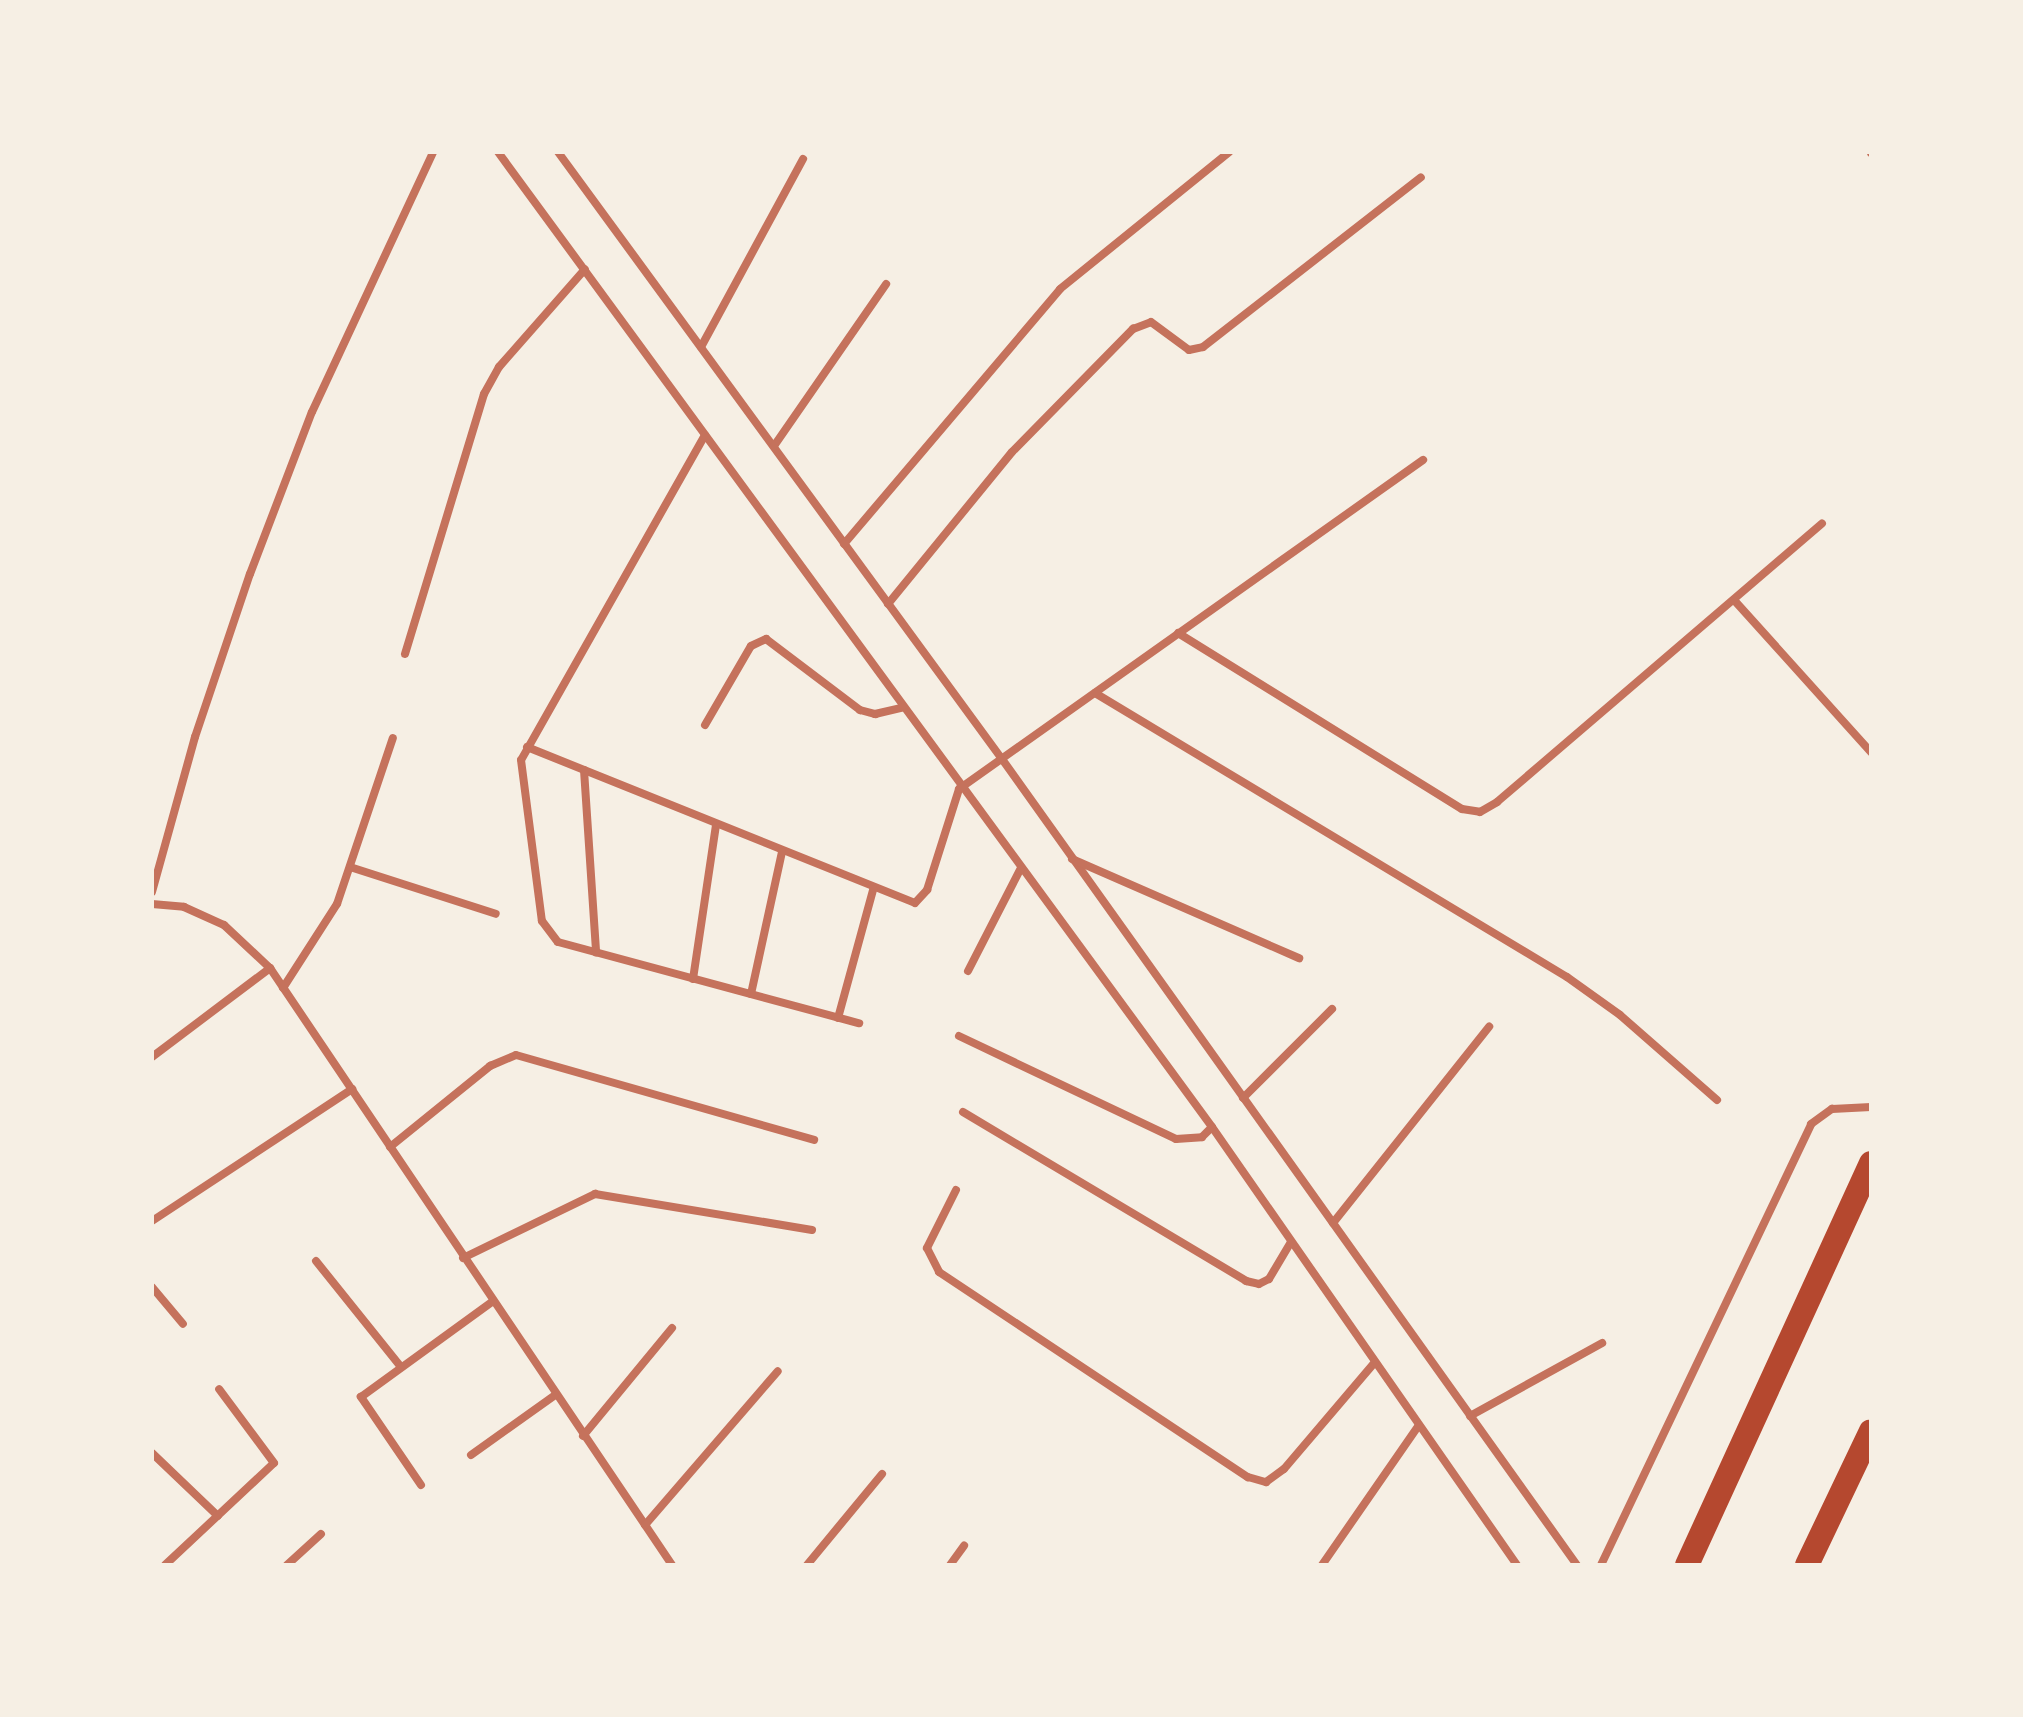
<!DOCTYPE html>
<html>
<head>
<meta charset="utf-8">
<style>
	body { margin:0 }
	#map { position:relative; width:2023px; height:1717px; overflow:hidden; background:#f6efe4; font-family:"PT Sans Narrow",sans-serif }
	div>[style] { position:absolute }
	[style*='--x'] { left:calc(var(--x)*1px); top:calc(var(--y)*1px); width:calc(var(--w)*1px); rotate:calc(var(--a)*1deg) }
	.minor>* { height:8px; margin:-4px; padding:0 4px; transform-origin:4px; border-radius:4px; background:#c5725c }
	.motorway>* { height:24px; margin:-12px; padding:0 12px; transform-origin:12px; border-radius:12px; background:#b5482f }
	span { translate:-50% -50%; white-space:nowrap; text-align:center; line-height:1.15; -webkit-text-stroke:6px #f6efe4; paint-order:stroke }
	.frame { position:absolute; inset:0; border:154px solid #f6efe4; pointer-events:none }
</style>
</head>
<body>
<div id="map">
	<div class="minor">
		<div style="--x:498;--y:152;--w:1208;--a:53.78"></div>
		<div style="--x:1212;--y:1127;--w:534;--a:55.15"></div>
		<div style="--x:558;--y:152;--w:752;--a:53.82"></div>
		<div style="--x:1002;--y:759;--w:990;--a:54.5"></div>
		<div style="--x:1871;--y:152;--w:1;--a:90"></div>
		<div style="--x:701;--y:347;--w:214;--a:-61.5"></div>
		<div style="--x:705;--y:435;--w:373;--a:119.5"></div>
		<div style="--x:521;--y:760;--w:162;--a:82.6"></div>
		<div style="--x:542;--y:921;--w:26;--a:53"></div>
		<div style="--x:558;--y:942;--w:312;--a:15.1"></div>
		<div style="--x:774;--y:446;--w:197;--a:-55.3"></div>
		<div style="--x:844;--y:544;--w:334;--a:-49.7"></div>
		<div style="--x:1060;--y:289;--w:218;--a:-39"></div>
		<div style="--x:1734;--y:600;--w:205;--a:48"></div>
		<div style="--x:888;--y:604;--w:196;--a:-50.8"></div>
		<div style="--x:1012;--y:452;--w:173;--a:-45.5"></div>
		<div style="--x:1133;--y:329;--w:19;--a:-21"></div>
		<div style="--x:1151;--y:322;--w:47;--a:36.4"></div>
		<div style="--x:1189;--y:350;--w:14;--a:-12"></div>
		<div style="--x:1203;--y:347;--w:276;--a:-37.9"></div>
		<div style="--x:1178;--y:633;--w:334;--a:31.8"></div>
		<div style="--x:1462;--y:809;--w:18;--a:9"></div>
		<div style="--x:1480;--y:812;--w:20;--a:-30"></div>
		<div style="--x:1497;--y:802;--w:428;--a:-40.6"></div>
		<div style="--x:405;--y:654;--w:272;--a:-73.1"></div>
		<div style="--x:484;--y:394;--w:31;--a:-61"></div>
		<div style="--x:499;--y:367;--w:130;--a:-48.7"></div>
		<div style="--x:1095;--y:693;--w:551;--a:31.04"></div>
		<div style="--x:1567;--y:977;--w:65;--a:35.6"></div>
		<div style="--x:1620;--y:1015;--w:129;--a:41.2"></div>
		<div style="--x:705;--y:725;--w:91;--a:-59.8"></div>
		<div style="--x:751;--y:646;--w:17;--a:-25"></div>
		<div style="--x:766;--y:639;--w:118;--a:37.1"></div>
		<div style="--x:860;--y:710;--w:16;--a:15"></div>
		<div style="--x:875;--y:714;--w:27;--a:-13"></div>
		<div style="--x:527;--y:747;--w:418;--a:21.9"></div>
		<div style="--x:915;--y:903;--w:18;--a:-47"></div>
		<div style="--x:927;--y:890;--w:106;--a:-72.4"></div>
		<div style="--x:959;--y:789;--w:569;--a:-35.34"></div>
		<div style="--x:584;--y:770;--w:183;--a:86.2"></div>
		<div style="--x:1072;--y:859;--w:248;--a:23.6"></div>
		<div style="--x:350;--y:867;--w:153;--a:17.8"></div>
		<div style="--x:152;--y:892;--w:161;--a:-74.5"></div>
		<div style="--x:195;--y:737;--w:172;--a:-71.4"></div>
		<div style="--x:250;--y:574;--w:173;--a:-69.1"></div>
		<div style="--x:312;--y:412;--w:287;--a:-65"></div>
		<div style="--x:152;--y:904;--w:32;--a:5"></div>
		<div style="--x:184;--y:907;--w:44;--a:24.2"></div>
		<div style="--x:224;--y:925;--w:63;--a:43.1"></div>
		<div style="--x:270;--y:968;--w:720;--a:56.04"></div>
		<div style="--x:968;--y:971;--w:114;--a:-62.8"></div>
		<div style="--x:693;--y:979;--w:156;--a:-81.5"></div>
		<div style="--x:283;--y:988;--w:100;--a:-57.3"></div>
		<div style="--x:337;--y:904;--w:175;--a:-71.4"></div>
		<div style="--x:751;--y:994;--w:145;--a:-77.7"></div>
		<div style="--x:838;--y:1018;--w:133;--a:-74.7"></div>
		<div style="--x:959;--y:1036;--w:240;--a:25.4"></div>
		<div style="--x:1176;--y:1139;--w:26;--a:-4"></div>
		<div style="--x:1202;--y:1137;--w:14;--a:-45"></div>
		<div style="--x:152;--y:1057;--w:148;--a:-37"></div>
		<div style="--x:1243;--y:1098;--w:126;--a:-45"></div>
		<div style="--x:963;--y:1112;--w:330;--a:30.8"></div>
		<div style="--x:1246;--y:1281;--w:13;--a:13"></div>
		<div style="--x:1259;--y:1284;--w:11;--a:-27"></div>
		<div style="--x:1269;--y:1279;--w:43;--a:-59.3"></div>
		<div style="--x:390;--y:1147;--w:129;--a:-39"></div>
		<div style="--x:490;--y:1066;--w:28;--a:-23"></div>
		<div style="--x:516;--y:1055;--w:310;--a:15.9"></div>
		<div style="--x:956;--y:1190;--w:65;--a:116.6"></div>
		<div style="--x:927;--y:1248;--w:27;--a:63"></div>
		<div style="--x:939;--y:1272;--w:371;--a:33.6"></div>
		<div style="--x:1248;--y:1477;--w:19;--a:16"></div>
		<div style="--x:1266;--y:1482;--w:22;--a:-36"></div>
		<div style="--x:1284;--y:1469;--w:140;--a:-49.6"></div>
		<div style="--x:152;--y:1221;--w:240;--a:-33.4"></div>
		<div style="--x:1333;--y:1223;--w:251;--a:-51.5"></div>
		<div style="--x:463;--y:1258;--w:147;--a:-25.9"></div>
		<div style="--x:595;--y:1194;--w:220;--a:9.4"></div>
		<div style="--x:316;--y:1261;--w:134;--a:51.3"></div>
		<div style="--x:152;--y:1287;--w:48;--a:50"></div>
		<div style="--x:1470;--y:1416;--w:151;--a:-28.9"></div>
		<div style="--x:583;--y:1436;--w:140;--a:-50.5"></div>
		<div style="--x:152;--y:1453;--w:91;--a:43.7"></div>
		<div style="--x:471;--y:1455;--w:103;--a:-35.5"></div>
		<div style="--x:421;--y:1485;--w:107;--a:-124.3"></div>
		<div style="--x:361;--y:1397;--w:163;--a:-36"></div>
		<div style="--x:645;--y:1525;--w:203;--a:-49.2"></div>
		<div style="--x:165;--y:1565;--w:149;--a:-43.1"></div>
		<div style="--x:274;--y:1463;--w:92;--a:-126.6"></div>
		<div style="--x:287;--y:1565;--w:46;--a:-42.4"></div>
		<div style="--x:807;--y:1565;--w:118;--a:-50.5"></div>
		<div style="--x:950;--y:1565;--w:24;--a:-54"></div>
		<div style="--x:1322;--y:1565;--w:170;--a:-55.3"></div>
		<div style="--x:1601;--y:1565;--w:488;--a:-64.5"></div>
		<div style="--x:1811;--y:1124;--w:26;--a:-36"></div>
		<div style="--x:1832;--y:1109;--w:39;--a:-3"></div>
	</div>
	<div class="motorway">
		<div style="--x:1687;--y:1565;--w:442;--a:-65.4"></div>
		<div style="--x:1807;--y:1565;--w:148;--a:-64.5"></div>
	</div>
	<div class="frame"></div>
</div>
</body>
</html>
